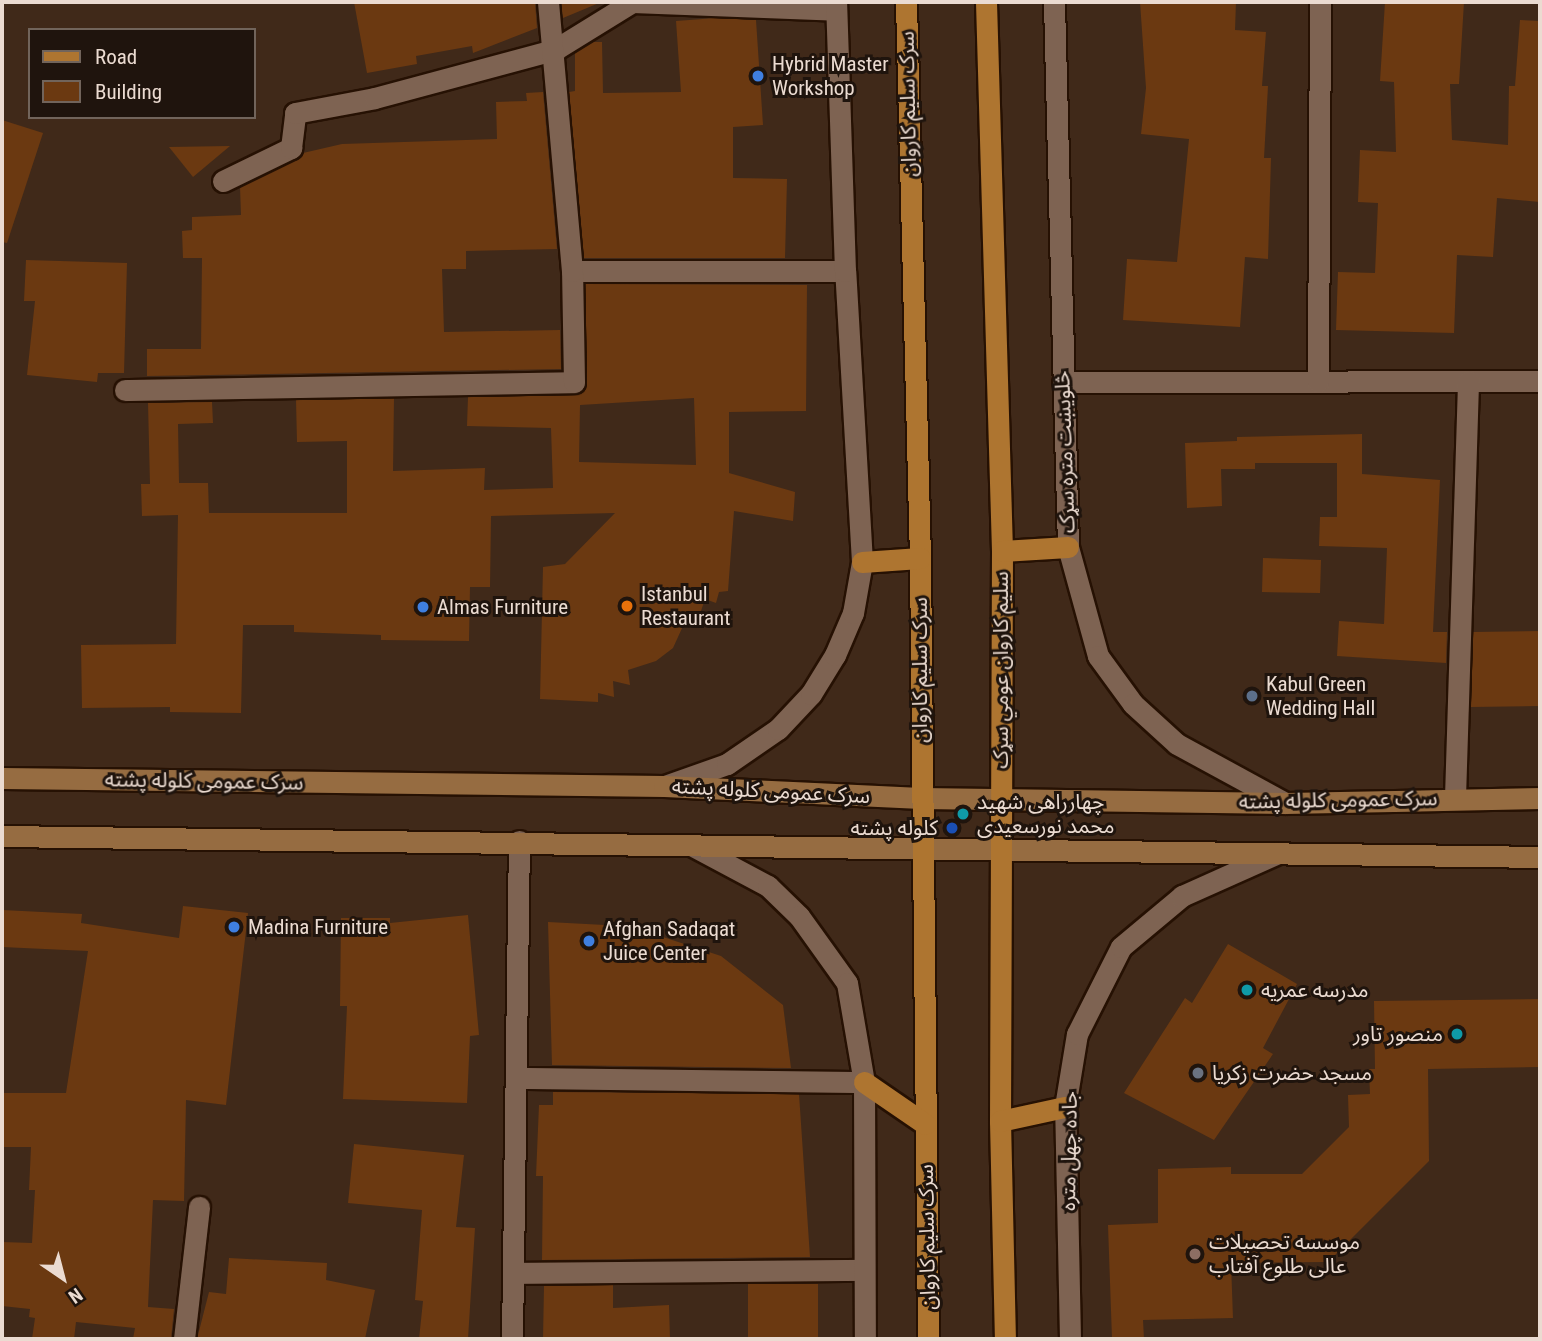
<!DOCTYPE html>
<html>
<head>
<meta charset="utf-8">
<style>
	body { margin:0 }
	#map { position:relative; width:1542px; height:1341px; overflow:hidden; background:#402919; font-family:"Roboto Condensed","Noto Sans Arabic",sans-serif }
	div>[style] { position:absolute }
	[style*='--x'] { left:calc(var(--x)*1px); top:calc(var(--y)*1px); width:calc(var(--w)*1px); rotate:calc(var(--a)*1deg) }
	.building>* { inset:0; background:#6b3911 }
	.roads { filter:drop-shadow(2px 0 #261103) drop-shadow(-2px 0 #261103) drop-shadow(0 2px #261103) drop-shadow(0 -2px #261103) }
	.minor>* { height:21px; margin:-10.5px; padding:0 10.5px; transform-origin:10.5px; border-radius:10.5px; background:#7e6352 }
	.tertiary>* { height:21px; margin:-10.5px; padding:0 10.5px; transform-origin:10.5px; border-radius:10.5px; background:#7e6352 }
	.secondary>* { height:21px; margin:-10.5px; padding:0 10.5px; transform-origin:10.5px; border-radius:10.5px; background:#966c41 }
	.primary>* { height:21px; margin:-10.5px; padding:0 10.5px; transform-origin:10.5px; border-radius:10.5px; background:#ae7530 }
	.dots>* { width:19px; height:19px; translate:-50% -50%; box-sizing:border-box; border:4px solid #1f140d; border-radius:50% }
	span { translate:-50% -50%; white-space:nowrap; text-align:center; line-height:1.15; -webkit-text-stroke:6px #1f140d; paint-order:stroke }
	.poi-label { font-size:21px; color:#ebdbd1 }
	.left { translate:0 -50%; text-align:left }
	.right { translate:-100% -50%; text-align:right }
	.street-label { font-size:21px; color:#ebdbd1 }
	.frame { position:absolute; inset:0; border:4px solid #ebdbd1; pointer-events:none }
	.legend { position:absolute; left:28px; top:28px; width:228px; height:91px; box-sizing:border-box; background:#1f140d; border:2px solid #71645b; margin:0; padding:9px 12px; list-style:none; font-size:21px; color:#ebdbd1 }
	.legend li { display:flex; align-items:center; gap:14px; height:35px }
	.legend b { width:35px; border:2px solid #71645b }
	.north { position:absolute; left:28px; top:1243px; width:70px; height:70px; -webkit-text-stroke:5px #1f140d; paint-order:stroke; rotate:145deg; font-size:19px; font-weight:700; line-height:28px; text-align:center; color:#ebdbd1 }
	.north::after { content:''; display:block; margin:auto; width:24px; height:32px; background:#ebdbd1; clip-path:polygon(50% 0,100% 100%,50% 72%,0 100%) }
</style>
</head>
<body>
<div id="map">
	<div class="building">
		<div style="clip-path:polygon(354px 2px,535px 2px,537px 28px,473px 53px,472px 46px,416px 56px,417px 64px,367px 73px)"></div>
		<div style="clip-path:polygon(561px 2px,599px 2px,599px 3px,563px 18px)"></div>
		<div style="clip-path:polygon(1140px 2px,1236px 2px,1235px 30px,1266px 32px,1262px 86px,1268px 86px,1264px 158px,1271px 158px,1268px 259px,1245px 257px,1240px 327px,1123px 320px,1127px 259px,1177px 262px,1189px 139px,1141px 134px,1146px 88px)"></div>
		<div style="clip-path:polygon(1385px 2px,1464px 2px,1459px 84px,1450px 84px,1452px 140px,1508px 145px,1509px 86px,1515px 86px,1520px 20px,1540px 21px,1540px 202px,1497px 198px,1493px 257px,1457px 255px,1454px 333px,1336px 330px,1338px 272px,1375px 273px,1378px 203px,1358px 202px,1360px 150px,1396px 152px,1394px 82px,1380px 81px)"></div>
		<div style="clip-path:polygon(716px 18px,756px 20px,763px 125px,733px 127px,733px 178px,787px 179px,785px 258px,584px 258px,569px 92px,575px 91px,575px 53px,593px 42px,602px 42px,603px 93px,681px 92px,676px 21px)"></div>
		<div style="clip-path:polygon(543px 92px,557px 249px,466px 251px,466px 269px,442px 269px,444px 332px,560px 330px,561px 369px,147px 376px,147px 349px,201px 349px,202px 258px,183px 258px,182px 231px,192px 230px,192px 217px,241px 215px,240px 187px,303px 153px,342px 144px,497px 139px,496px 102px,527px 101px,526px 93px)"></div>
		<div style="clip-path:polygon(2px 120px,43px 133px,7px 243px,2px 242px)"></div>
		<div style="clip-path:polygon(230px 146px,193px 177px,169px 147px)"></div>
		<div style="clip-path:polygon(26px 260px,127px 263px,124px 373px,98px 373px,97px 382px,27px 375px,35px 301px,24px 301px)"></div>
		<div style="clip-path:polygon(evenodd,585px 284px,807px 285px,806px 411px,729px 412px,729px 473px,795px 492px,793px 521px,734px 511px,728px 591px,719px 592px,716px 603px,705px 599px,698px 620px,688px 615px,673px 648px,656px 661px,628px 670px,630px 685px,613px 681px,614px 697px,598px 693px,598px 702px,540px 699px,543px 567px,565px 564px,615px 513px,491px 516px,490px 587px,470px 587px,469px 641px,381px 640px,381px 635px,294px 632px,294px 625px,243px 625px,241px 713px,170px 712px,170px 707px,82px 708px,81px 645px,176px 644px,178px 515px,142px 516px,141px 484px,150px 484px,148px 403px,212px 402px,213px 423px,178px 424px,179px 483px,208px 483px,209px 513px,347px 513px,347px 441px,297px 442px,296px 400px,394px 398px,393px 471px,485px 468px,484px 490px,553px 488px,551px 428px,467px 426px,468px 397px,581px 393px,587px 382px,585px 284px,694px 398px,696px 465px,579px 462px,580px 405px,694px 398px)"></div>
		<div style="clip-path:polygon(1362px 434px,1362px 474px,1440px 480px,1433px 632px,1447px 632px,1446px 663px,1337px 656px,1339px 621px,1384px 624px,1387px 548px,1319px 546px,1320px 517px,1337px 517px,1337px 463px,1255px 463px,1255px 469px,1221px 469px,1222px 506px,1187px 508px,1185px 443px,1237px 441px,1237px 437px)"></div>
		<div style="clip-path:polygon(1263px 558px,1321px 560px,1320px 593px,1262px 592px)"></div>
		<div style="clip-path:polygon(1540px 631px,1540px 706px,1471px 707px,1473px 632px)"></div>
		<div style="clip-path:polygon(183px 906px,248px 913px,226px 1105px,186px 1100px,184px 1201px,153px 1200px,148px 1307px,174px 1309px,171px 1339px,133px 1339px,135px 1328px,76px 1322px,74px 1339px,32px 1339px,35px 1318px,29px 1317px,30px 1309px,2px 1306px,2px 1242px,32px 1243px,35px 1190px,29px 1190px,31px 1147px,2px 1147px,2px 1093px,66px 1093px,88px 951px,2px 947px,2px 910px,82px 914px,81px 923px,179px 938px)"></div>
		<div style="clip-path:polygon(468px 915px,479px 1035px,470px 1036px,467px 1103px,343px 1099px,347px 1006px,340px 1006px,341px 918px,390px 918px,390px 923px)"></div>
		<div style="clip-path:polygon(548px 922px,662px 928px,663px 937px,721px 956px,783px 1005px,791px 1068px,552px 1065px)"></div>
		<div style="clip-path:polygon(1228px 944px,1297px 984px,1263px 1048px,1273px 1054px,1214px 1140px,1124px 1093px,1185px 998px,1192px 1003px)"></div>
		<div style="clip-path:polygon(1540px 999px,1540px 1067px,1428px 1069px,1429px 1161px,1328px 1262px,1231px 1263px,1233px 1318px,1143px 1320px,1144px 1339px,1112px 1339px,1108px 1225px,1158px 1223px,1158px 1169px,1231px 1167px,1231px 1174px,1302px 1174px,1349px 1127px,1348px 1095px,1370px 1094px,1369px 1069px,1375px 1069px,1374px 1001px)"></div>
		<div style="clip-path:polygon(553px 1092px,799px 1094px,810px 1257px,542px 1260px,543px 1176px,536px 1176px,539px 1105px,553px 1105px)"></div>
		<div style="clip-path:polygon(354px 1144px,464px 1155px,456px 1227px,475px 1228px,468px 1339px,419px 1339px,423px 1301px,415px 1300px,422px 1210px,348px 1203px)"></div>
		<div style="clip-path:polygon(229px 1258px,327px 1263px,326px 1280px,375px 1290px,365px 1339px,197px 1339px,209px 1292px,226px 1294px)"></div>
		<div style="clip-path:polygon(748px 1284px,818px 1284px,818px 1339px,748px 1339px)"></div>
		<div style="clip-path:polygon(613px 1285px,613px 1308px,669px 1305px,670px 1339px,543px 1339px,544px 1286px)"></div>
	</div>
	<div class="roads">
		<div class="minor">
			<div style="--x:223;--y:181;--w:76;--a:-25.9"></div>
			<div style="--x:291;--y:148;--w:35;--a:-83"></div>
			<div style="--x:295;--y:113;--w:81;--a:-10.6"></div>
			<div style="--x:375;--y:98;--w:188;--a:-15.1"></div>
			<div style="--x:556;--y:49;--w:89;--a:-31.7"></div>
			<div style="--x:632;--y:2;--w:204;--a:2.2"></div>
			<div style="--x:572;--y:271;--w:273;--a:0"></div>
			<div style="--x:1063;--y:382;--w:477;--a:-0.1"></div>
			<div style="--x:1318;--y:382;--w:380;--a:-89.7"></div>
			<div style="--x:125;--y:390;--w:449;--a:-1"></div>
			<div style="--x:574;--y:382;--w:111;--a:-91"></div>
			<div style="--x:572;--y:271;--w:270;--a:-95.1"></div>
			<div style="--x:1455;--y:797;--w:416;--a:-88.2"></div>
			<div style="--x:518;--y:1078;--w:346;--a:0.7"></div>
			<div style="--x:515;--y:1273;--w:348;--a:-0.5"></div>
			<div style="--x:184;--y:1339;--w:133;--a:-83.5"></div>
			<div style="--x:512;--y:1339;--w:498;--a:-89.2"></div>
		</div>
		<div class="tertiary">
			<div style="--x:1054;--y:2;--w:545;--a:88.53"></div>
			<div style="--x:1068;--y:547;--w:113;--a:74.6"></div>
			<div style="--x:1098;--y:656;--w:59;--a:53.9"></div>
			<div style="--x:1133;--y:704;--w:59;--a:42.3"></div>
			<div style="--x:1177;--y:744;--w:123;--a:28.6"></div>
			<div style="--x:665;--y:786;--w:66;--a:-19.5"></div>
			<div style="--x:727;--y:764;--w:62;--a:-34.5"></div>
			<div style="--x:778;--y:729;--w:48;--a:-46.7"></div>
			<div style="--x:811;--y:694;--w:46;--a:-58.4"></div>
			<div style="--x:835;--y:655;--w:46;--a:-66.8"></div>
			<div style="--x:853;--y:613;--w:52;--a:-80"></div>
			<div style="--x:862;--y:562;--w:291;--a:-93.3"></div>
			<div style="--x:845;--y:271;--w:269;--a:-91.9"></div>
			<div style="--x:693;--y:846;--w:85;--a:28.1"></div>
			<div style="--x:768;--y:886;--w:43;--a:44.1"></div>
			<div style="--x:799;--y:916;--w:82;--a:54.4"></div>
			<div style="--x:847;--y:983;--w:100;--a:80.3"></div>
			<div style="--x:864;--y:1082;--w:257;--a:89.8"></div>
			<div style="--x:1070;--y:1339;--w:232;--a:-91.2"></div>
			<div style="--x:1065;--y:1107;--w:74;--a:-80.7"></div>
			<div style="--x:1077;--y:1034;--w:97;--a:-63.2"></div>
			<div style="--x:1121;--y:947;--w:80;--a:-39.9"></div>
			<div style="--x:1182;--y:896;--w:103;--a:-24.1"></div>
		</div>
		<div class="secondary">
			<div style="--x:2;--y:778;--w:662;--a:0.69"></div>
			<div style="--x:664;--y:786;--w:257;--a:2.7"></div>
			<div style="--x:921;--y:798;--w:364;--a:0.8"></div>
			<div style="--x:1285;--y:803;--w:255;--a:-1.1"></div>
			<div style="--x:2;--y:836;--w:1538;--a:0.78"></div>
		</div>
		<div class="primary">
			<div style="--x:906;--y:2;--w:556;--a:88.56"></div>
			<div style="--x:920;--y:558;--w:781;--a:89.41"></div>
			<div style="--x:986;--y:2;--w:549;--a:88.33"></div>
			<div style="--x:1002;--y:551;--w:570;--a:90.2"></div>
			<div style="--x:1000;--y:1121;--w:218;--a:88.7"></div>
			<div style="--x:1002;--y:551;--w:66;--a:-3.5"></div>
			<div style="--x:862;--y:562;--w:58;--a:-3.9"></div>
			<div style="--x:864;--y:1082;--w:74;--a:34.5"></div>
			<div style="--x:1000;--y:1121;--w:66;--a:-12.2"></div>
		</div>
	</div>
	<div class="dots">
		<div style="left:758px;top:76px;background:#3f7fe0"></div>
		<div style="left:627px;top:606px;background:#e8710a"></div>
		<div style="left:423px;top:607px;background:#3f7fe0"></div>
		<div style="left:1252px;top:696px;background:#5c6f8a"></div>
		<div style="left:963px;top:814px;background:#0f9aa8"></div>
		<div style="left:952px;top:828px;background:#1a4fb4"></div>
		<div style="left:234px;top:927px;background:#3f7fe0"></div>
		<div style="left:589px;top:941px;background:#3f7fe0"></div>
		<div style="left:1247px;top:990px;background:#0f9aa8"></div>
		<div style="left:1457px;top:1034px;background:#0f9aa8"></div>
		<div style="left:1198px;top:1073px;background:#6b7280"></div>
		<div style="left:1195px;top:1254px;background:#8d6e63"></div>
	</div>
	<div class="poi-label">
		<span class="left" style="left:772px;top:76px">Hybrid Master<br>Workshop</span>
		<span class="left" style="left:641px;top:606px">Istanbul<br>Restaurant</span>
		<span class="left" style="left:437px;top:607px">Almas Furniture</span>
		<span class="left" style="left:1266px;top:696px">Kabul Green<br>Wedding Hall</span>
		<span class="left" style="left:977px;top:814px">چهارراهی شهید<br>محمد نورسعیدی</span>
		<span class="right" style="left:938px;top:828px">کلوله پشته</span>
		<span class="left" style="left:248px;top:927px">Madina Furniture</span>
		<span class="left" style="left:603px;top:941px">Afghan Sadaqat<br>Juice Center</span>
		<span class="left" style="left:1261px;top:990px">مدرسه عمریه</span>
		<span class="right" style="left:1443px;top:1034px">منصور تاور</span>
		<span class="left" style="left:1212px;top:1073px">مسجد حضرت زکریا</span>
		<span class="left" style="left:1209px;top:1254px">موسسه تحصیلات<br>عالی طلوع آفتاب</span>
	</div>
	<div class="street-label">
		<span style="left:908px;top:104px;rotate:-91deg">سرک سلیم کاروان</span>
		<span style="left:1065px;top:452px;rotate:-92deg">څلویښت متره سړک</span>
		<span style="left:920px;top:670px;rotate:-90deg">سرک سلیم کاروان</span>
		<span style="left:1001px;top:670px;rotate:-90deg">سلیم کاروان عومي سړک</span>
		<span style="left:204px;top:781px;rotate:1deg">سرک عمومی کلوله پشته</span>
		<span style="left:771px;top:791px;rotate:3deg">سرک عمومی کلوله پشته</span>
		<span style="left:1338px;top:800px;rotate:-1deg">سرک عمومی کلوله پشته</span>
		<span style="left:1069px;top:1151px;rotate:-89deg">جاده چهل متره</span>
		<span style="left:927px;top:1237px;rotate:-91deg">سرک سلیم کاروان</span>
	</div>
	<div class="frame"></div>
	<ul class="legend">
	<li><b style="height:9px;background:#ae7530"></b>Road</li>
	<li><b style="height:19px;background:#6b3911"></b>Building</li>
	</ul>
	<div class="north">N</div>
</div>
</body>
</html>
